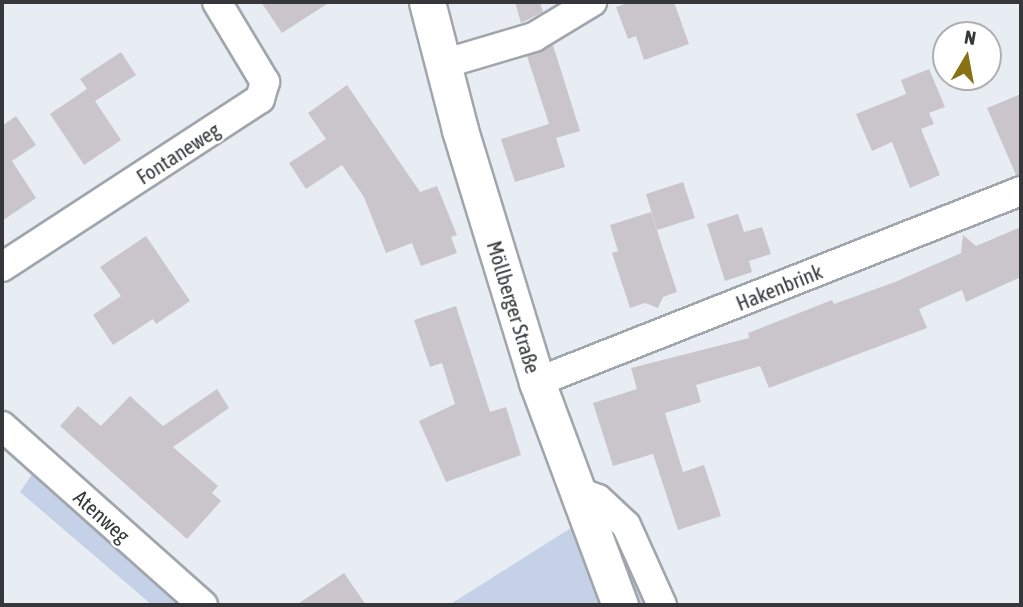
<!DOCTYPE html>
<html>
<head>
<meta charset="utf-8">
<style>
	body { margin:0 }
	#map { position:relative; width:1023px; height:607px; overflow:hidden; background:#e8edf4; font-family:"Asap Condensed",sans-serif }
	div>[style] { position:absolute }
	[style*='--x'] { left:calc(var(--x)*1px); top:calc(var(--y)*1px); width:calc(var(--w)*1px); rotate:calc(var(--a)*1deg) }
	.green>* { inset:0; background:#c4d1e6 }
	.building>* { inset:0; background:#cac5cb }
	.roads { filter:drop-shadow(2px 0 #a1a5ac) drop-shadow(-2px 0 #a1a5ac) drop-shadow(0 2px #a1a5ac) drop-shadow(0 -2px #a1a5ac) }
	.minor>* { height:28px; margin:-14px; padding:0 14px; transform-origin:14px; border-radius:14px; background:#fff }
	.tertiary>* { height:35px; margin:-17.5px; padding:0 17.5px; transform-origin:17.5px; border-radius:17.5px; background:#fff }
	span { translate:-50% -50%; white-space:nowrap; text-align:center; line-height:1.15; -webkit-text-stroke:5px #fff; paint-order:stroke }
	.street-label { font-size:21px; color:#35373a }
	.frame { position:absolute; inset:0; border:4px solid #35373a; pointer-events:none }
	.north { position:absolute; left:932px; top:21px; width:70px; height:70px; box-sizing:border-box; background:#fff; border:2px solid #aeafb0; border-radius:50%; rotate:10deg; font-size:19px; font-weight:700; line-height:28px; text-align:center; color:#35373a }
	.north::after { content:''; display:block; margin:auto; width:24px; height:32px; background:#887112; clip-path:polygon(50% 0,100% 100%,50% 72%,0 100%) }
</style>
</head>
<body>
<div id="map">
	<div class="green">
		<div style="clip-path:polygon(44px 457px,212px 605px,152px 605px,20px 492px)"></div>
		<div style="clip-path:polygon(601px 509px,665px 605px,449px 605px)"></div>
	</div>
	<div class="building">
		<div style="clip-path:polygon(261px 2px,330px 2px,282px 33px)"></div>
		<div style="clip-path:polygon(515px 2px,540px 2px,543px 12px,521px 23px)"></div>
		<div style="clip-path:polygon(630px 2px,674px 2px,689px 44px,644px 60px,636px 36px,628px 39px,616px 7px)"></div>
		<div style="clip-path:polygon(553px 45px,580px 131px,556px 138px,565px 167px,515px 182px,501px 139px,549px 124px,527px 56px)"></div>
		<div style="clip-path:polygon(121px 52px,136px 75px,95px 101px,121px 140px,84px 165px,50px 114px,87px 89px,80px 79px)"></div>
		<div style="clip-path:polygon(929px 69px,945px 107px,929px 113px,934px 124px,921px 129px,940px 175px,910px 188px,892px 142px,872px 151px,856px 114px,906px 94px,901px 80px)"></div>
		<div style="clip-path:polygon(347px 85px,420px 192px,437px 186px,457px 235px,451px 237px,457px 253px,421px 266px,412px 243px,386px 253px,364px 197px,342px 165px,306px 189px,289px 163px,326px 139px,308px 113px)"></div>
		<div style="clip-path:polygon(1021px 94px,1021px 175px,1016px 175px,987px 108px)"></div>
		<div style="clip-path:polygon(16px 116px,36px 145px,12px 161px,36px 198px,2px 221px,2px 126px)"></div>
		<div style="clip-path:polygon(683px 182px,695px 218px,657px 230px,646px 194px)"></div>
		<div style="clip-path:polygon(651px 212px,677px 292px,663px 297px,658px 308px,645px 303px,630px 308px,612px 253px,618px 251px,610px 225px)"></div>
		<div style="clip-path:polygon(738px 214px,744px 232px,762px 227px,771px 254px,749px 261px,752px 272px,725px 281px,707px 224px)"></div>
		<div style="clip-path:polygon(1021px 227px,1021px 277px,966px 302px,962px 290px,919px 309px,927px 328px,769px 388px,760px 366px,696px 385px,701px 402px,665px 413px,683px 472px,704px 465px,721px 516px,678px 530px,653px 454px,613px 466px,593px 403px,637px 389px,631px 368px,749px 338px,748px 333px,832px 300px,834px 304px,895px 282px,961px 253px,963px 235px,976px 246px)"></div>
		<div style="clip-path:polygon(146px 236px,190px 301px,156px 324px,153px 319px,113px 345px,93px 315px,121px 296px,100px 267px)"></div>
		<div style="clip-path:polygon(456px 306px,490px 412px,506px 407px,521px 455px,446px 482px,419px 421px,455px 404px,442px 363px,430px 367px,414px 320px)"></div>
		<div style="clip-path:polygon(217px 389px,229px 408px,173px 447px,218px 486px,212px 493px,221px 501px,187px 539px,60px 426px,78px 406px,101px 426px,130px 396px,163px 426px)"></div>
		<div style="clip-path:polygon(344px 573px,366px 605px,296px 605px)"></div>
	</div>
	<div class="roads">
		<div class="minor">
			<div style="--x:443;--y:64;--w:95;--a:-16.5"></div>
			<div style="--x:534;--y:37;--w:68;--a:-31.1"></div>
			<div style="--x:2;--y:267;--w:308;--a:-33.1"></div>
			<div style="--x:260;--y:99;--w:18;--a:-74"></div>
			<div style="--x:265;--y:82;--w:93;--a:-121"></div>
			<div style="--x:537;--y:382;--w:520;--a:-21.54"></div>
			<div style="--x:2;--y:426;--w:269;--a:41.7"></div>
			<div style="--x:576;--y:491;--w:23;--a:20"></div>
			<div style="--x:598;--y:499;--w:38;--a:43"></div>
			<div style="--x:626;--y:525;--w:88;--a:65.8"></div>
		</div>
		<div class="tertiary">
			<div style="--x:427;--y:2;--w:132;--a:75.5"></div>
			<div style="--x:460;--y:130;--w:264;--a:73"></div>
			<div style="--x:537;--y:382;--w:238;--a:69.6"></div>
		</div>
	</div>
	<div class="street-label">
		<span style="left:178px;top:153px;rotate:-33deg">Fontaneweg</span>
		<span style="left:779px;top:287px;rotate:-22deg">Hakenbrink</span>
		<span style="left:514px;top:307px;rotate:73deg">Möllberger Straße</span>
		<span style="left:102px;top:516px;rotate:42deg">Atenweg</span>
	</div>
	<div class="frame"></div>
	<div class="north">N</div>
</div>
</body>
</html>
